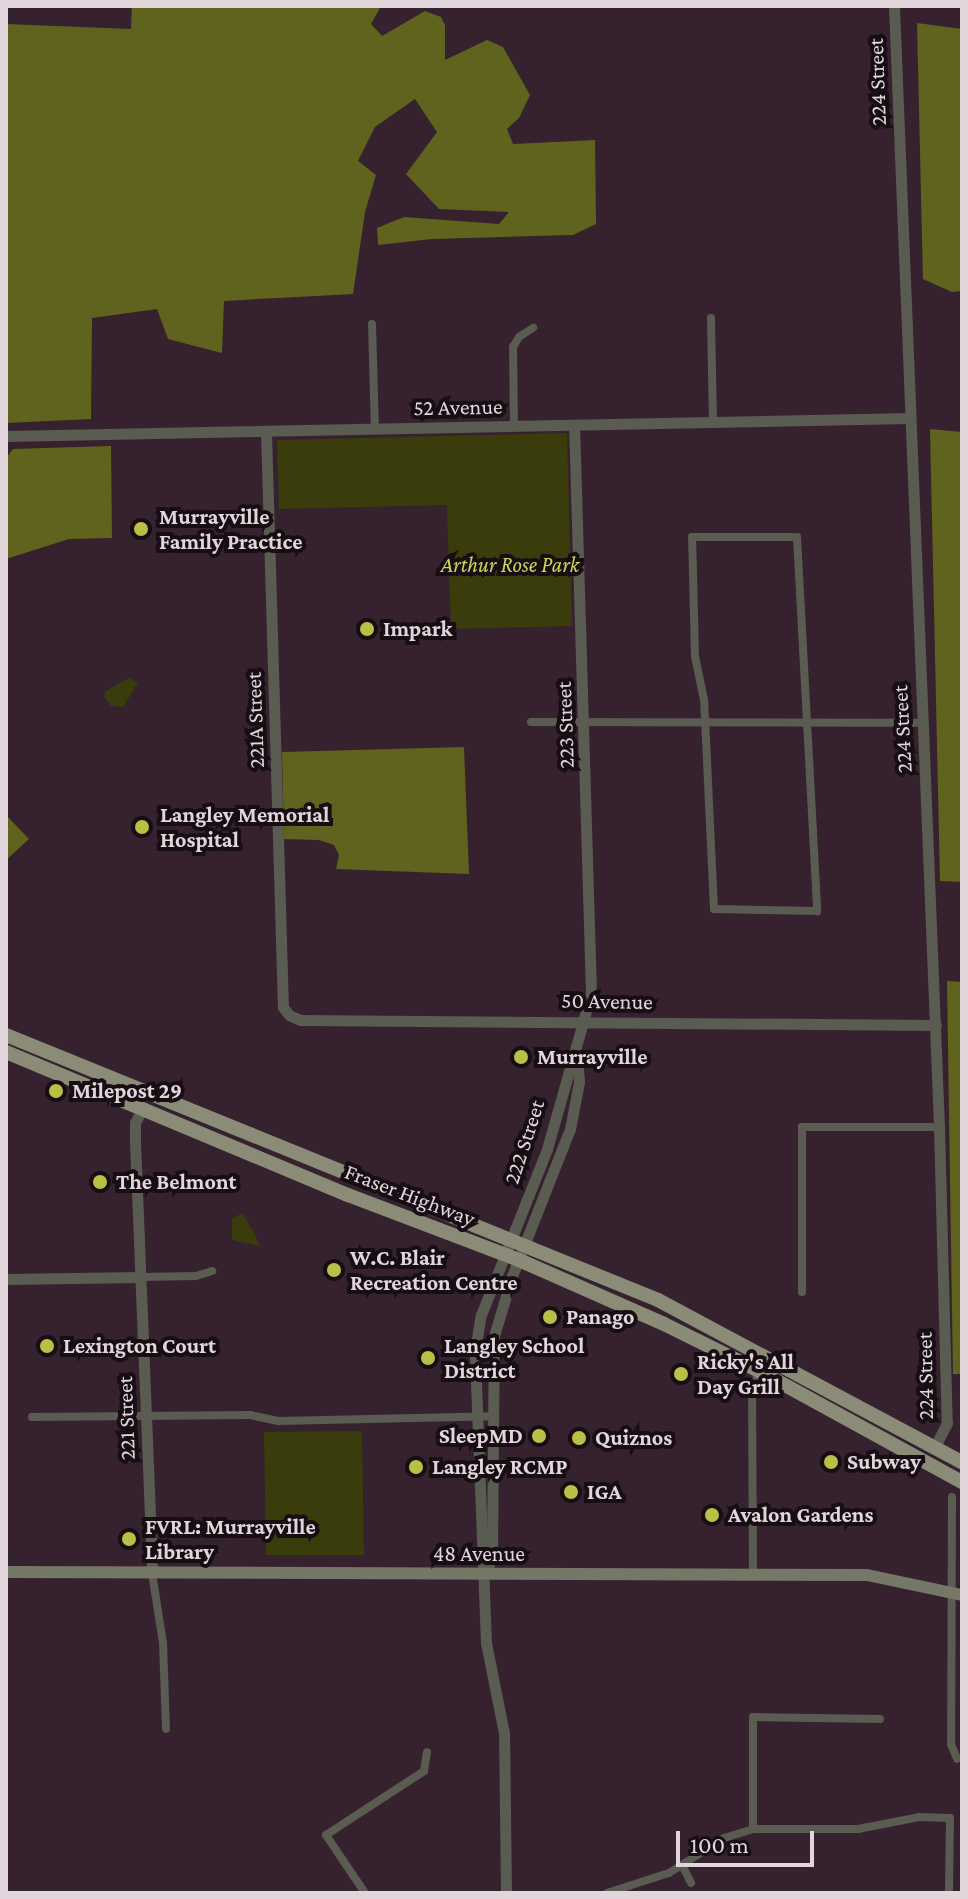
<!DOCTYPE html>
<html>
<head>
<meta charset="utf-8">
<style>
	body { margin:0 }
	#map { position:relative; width:968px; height:1899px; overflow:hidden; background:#35222e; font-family:"Crimson Pro",serif }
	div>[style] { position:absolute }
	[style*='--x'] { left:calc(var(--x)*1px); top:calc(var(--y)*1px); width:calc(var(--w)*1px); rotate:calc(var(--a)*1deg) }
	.green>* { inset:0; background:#3a3c0c }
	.forest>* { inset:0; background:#60631d }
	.minor>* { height:8px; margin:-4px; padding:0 4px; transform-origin:4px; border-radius:4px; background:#5a5b51 }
	.tertiary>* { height:11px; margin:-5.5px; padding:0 5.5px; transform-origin:5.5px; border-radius:5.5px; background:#5a5b51 }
	.secondary>* { height:12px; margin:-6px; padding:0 6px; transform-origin:6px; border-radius:6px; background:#757767 }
	.primary>* { height:14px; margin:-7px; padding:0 7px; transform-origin:7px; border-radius:7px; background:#8a8c78 }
	.dots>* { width:22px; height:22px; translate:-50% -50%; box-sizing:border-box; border:4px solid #170e14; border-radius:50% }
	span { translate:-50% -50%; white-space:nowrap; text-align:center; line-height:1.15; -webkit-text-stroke:8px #170e14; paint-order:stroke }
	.street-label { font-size:22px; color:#e2d5dc }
	.poi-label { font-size:22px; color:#e2d5dc; font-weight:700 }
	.left { translate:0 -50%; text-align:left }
	.right { translate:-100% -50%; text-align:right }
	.park-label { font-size:22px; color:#cdd45a; font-style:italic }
	.frame { position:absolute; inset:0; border:8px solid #e2d5dc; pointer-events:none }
	.scale { position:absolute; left:676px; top:1831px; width:138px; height:36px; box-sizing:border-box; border:4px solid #e2d5dc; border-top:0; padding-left:10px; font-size:24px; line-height:28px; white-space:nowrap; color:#e2d5dc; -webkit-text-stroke:6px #170e14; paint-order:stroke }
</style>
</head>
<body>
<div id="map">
	<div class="green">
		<div style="clip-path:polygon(567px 433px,572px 626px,451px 629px,447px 505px,279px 509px,277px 440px)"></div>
		<div style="clip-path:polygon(129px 678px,138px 683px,123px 707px,111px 706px,104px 696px,106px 691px)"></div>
		<div style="clip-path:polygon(242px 1213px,255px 1234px,259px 1246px,232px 1240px,232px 1219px)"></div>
		<div style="clip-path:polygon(362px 1431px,364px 1555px,266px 1555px,264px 1432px)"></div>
	</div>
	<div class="forest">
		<div style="clip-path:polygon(132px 6px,381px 6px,371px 24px,382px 36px,425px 11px,441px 17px,445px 25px,445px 60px,487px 40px,503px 47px,530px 95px,519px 118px,507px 129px,513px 144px,595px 140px,596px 224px,573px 235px,432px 239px,378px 245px,377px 228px,404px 217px,499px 224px,509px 212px,439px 209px,406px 174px,437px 132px,415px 99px,375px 127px,358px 161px,376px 175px,365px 212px,353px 294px,224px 301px,222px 353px,168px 339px,157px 309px,92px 318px,91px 419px,6px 423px,6px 24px,131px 29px)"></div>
		<div style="clip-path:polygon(917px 23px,962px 29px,962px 291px,952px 292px,923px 279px)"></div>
		<div style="clip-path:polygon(930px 429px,962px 432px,962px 882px,940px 881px)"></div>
		<div style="clip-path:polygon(111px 446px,112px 538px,69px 539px,6px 559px,6px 458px,13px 449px)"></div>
		<div style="clip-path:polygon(464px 747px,469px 874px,336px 869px,339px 855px,334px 845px,319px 840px,284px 839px,282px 752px)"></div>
		<div style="clip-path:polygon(6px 815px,29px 839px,6px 860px)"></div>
		<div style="clip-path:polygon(947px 981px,962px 982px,962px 1374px,953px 1374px)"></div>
	</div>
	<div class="minor">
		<div style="--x:711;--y:318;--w:104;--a:88.9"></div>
		<div style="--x:372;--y:324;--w:105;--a:88.4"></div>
		<div style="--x:514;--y:426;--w:79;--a:-90.7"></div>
		<div style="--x:513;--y:347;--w:12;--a:-59"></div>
		<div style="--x:519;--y:337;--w:17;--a:-33"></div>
		<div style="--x:692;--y:537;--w:105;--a:0"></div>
		<div style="--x:797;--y:537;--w:375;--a:86.9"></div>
		<div style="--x:817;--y:911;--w:103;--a:-178.9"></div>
		<div style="--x:714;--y:909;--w:209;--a:-92.7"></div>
		<div style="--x:704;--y:700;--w:45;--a:-101.6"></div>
		<div style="--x:695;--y:656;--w:119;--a:-91.4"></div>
		<div style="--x:531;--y:722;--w:390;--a:0.1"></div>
		<div style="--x:141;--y:1277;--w:55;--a:-1"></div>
		<div style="--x:196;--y:1276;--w:17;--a:-17"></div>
		<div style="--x:802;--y:1292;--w:165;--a:-90"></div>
		<div style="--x:802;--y:1127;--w:137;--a:0"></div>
		<div style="--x:32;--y:1417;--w:218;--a:-0.5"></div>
		<div style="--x:250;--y:1415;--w:30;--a:12"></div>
		<div style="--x:279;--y:1421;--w:213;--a:-1.3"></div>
		<div style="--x:952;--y:1497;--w:247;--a:90.2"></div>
		<div style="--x:951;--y:1744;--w:16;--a:68"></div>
		<div style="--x:152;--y:1573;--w:71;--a:81.1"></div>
		<div style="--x:163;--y:1643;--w:86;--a:88"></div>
		<div style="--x:753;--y:1574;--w:182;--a:-90.3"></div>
		<div style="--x:752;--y:1392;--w:22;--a:-72"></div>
		<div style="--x:753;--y:1829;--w:112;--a:-90"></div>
		<div style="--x:753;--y:1717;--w:127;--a:0.9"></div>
		<div style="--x:682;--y:1865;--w:20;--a:63"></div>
		<div style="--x:365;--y:1893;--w:70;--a:-123.9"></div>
		<div style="--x:326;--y:1835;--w:117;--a:-33.1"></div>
		<div style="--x:424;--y:1771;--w:19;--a:-81"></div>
		<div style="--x:607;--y:1893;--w:65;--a:-17.9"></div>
		<div style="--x:669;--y:1873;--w:65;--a:-32.5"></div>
		<div style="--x:724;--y:1838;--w:30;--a:-17"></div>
		<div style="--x:753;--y:1829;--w:105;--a:0"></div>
		<div style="--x:858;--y:1829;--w:62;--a:-11.1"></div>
		<div style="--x:919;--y:1817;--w:31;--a:2"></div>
		<div style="--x:950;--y:1818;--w:75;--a:90.8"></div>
	</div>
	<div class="tertiary">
		<div style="--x:894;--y:6;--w:1122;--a:87.7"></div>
		<div style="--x:939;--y:1127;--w:296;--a:88.5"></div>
		<div style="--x:947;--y:1423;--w:27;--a:117"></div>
		<div style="--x:266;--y:432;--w:575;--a:88.31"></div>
		<div style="--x:283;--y:1007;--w:10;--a:53"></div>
		<div style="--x:289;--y:1015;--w:12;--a:24"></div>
		<div style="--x:300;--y:1020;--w:636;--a:0.45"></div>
		<div style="--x:6;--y:436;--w:904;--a:-1.14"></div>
		<div style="--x:143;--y:1107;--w:18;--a:117"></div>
		<div style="--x:135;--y:1123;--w:19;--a:90"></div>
		<div style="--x:135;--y:1142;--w:431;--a:87.7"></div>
		<div style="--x:6;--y:1279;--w:135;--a:-0.8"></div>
		<div style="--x:487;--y:1571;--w:19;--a:-74"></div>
		<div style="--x:492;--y:1553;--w:217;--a:-89.5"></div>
		<div style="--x:494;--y:1336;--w:63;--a:-73.3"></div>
		<div style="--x:512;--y:1276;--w:158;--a:-68.5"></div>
		<div style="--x:570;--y:1129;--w:48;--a:-79.2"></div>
		<div style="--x:579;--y:1082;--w:30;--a:-94"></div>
		<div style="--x:506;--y:1893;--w:160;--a:-90.7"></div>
		<div style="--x:504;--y:1733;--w:92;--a:-101.3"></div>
		<div style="--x:486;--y:1643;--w:292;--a:-92.2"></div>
		<div style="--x:475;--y:1351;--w:36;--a:-81"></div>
		<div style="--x:481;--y:1315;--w:179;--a:-68.3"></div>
		<div style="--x:547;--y:1149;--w:162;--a:-74.2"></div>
		<div style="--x:591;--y:993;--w:568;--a:-91.71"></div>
	</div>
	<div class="secondary">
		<div style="--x:6;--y:1572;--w:861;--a:0.2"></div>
		<div style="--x:867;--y:1575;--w:97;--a:11.9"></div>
	</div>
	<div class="primary">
		<div style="--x:6;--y:1035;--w:704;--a:22.12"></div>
		<div style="--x:658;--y:1300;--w:344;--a:28.1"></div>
		<div style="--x:6;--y:1052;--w:371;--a:22.7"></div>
		<div style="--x:348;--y:1195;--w:183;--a:20.8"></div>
		<div style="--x:519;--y:1260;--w:158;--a:23.8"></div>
		<div style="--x:664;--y:1324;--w:106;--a:26.3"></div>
		<div style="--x:759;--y:1371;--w:231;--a:28.7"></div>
	</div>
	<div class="dots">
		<div style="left:141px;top:529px;background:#bac046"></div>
		<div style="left:367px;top:629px;background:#bac046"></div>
		<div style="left:142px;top:827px;background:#bac046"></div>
		<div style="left:521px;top:1057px;background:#bac046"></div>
		<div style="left:56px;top:1091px;background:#bac046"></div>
		<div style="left:100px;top:1182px;background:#bac046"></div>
		<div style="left:334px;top:1270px;background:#bac046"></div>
		<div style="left:550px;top:1317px;background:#bac046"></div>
		<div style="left:47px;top:1346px;background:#bac046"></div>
		<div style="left:428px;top:1358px;background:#bac046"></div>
		<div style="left:681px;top:1374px;background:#bac046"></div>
		<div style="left:539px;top:1436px;background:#bac046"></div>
		<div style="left:579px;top:1438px;background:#bac046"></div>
		<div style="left:831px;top:1462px;background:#bac046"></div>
		<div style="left:416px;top:1467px;background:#bac046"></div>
		<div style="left:571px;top:1492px;background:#bac046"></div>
		<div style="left:712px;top:1515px;background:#bac046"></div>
		<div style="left:129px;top:1539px;background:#bac046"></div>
	</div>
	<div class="street-label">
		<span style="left:877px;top:82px;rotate:-92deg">224 Street</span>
		<span style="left:458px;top:407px;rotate:-1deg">52 Avenue</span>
		<span style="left:255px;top:720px;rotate:-92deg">221A Street</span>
		<span style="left:565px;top:725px;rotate:-92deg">223 Street</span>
		<span style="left:902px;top:729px;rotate:-93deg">224 Street</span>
		<span style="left:607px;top:1001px;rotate:1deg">50 Avenue</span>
		<span style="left:524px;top:1142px;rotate:-72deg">222 Street</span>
		<span style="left:410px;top:1195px;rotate:21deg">Fraser Highway</span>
		<span style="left:925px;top:1376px;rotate:-91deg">224 Street</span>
		<span style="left:126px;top:1418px;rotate:-92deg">221 Street</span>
		<span style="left:479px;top:1554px">48 Avenue</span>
	</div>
	<div class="poi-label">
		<span class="left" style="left:159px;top:529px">Murrayville<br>Family Practice</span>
		<span class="left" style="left:383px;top:629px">Impark</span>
		<span class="left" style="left:160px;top:827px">Langley Memorial<br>Hospital</span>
		<span class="left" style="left:537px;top:1057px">Murrayville</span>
		<span class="left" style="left:72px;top:1091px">Milepost 29</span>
		<span class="left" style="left:116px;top:1182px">The Belmont</span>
		<span class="left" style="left:350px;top:1270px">W.C. Blair<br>Recreation Centre</span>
		<span class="left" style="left:566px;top:1317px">Panago</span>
		<span class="left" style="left:444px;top:1358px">Langley School<br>District</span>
		<span class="left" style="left:63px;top:1346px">Lexington Court</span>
		<span class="left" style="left:697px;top:1374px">Ricky's All<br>Day Grill</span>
		<span class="right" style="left:523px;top:1436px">SleepMD</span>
		<span class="left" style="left:595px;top:1438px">Quiznos</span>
		<span class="left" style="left:847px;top:1462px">Subway</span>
		<span class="left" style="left:432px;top:1467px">Langley RCMP</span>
		<span class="left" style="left:587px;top:1492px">IGA</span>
		<span class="left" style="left:728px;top:1515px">Avalon Gardens</span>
		<span class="left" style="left:145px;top:1539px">FVRL: Murrayville<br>Library</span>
	</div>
	<div class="park-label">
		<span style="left:510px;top:565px">Arthur Rose Park</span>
	</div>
	<div class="frame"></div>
	<div class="scale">100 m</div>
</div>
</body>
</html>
